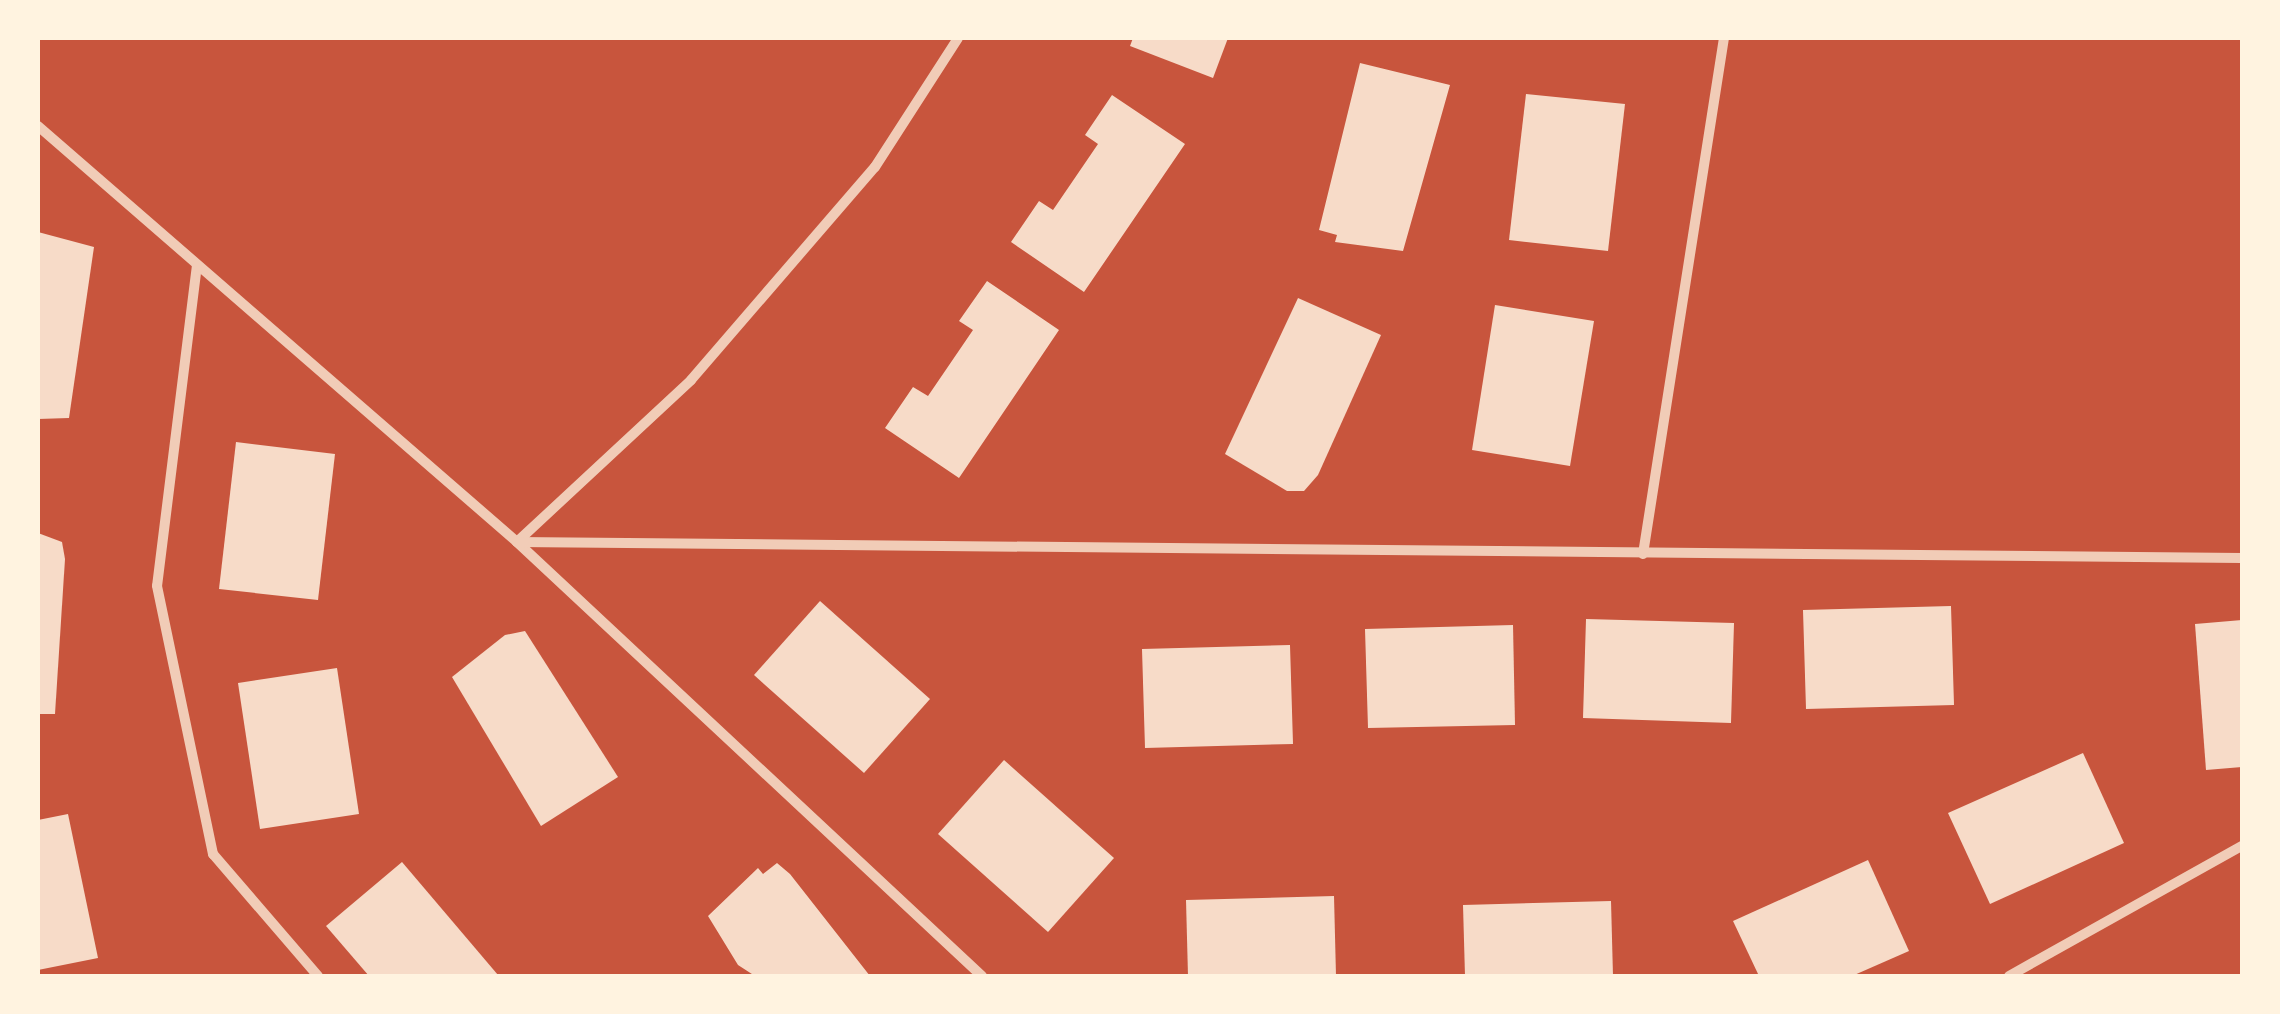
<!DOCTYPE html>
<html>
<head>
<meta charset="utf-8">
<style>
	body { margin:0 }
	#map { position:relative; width:2280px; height:1014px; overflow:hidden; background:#c8553d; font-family:Barlow,sans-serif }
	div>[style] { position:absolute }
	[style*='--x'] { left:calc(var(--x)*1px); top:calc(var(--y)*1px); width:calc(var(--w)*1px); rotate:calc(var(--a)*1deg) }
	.building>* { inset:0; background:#f7dbc8 }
	.minor>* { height:10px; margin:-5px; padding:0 5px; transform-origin:5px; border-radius:5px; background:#f1ccb7 }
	span { translate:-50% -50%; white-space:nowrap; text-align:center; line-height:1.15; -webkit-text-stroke:9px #fff3e0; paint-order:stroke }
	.frame { position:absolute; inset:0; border:40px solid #fff3e0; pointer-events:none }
</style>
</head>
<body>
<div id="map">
	<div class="building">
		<div style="clip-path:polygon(1133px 38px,1228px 38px,1213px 78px,1130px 46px)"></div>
		<div style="clip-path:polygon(1360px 63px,1450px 85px,1403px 251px,1335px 242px,1337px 235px,1319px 230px)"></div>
		<div style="clip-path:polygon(1526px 94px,1625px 104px,1608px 251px,1509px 240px)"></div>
		<div style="clip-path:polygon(1112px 95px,1185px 144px,1084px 292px,1011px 242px,1039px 201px,1053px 210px,1098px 144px,1085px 135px)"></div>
		<div style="clip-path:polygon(38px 232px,94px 247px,69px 418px,38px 419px)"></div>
		<div style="clip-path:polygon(987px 281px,1059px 330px,959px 478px,885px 428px,913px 387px,928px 396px,973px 330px,959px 321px)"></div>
		<div style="clip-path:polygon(1298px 298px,1381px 335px,1318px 475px,1304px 491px,1287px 491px,1225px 454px)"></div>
		<div style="clip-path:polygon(1495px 305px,1594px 321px,1570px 466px,1472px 450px)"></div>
		<div style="clip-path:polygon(236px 442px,335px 454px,318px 600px,219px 589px)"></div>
		<div style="clip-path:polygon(38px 533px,62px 542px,65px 559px,55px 714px,38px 714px)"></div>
		<div style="clip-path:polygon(820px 601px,930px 699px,864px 773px,754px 675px)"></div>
		<div style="clip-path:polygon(1951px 606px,1954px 705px,1806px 709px,1803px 610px)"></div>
		<div style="clip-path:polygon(1586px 619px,1734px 623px,1731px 723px,1583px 718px)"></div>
		<div style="clip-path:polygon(2242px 620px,2242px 767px,2206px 770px,2195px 624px)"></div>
		<div style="clip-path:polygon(1513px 625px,1515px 725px,1368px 728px,1365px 629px)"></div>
		<div style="clip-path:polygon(525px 631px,618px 777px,541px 826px,452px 677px,505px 635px)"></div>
		<div style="clip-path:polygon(1290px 645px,1293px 744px,1145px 748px,1142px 649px)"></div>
		<div style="clip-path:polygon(337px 668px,359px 814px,260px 829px,238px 683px)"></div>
		<div style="clip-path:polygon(2083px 753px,2124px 843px,1990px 904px,1948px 813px)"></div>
		<div style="clip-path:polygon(1004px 760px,1114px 858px,1048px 932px,938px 834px)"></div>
		<div style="clip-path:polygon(68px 814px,98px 958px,38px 970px,38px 820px)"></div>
		<div style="clip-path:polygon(1868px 860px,1909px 951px,1852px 976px,1759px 976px,1733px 921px)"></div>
		<div style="clip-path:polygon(402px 862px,498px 975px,496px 976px,369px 976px,326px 926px)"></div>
		<div style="clip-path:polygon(777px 863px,790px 874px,870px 976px,755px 976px,738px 965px,708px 916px,758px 868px,763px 874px)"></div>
		<div style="clip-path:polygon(1334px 896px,1336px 976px,1188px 976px,1186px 900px)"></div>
		<div style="clip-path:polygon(1611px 901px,1613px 976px,1465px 976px,1463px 905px)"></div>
	</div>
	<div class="minor">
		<div style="--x:38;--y:126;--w:634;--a:40.97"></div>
		<div style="--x:517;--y:542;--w:636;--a:43.03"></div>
		<div style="--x:197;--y:265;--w:323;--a:97.1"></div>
		<div style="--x:157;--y:586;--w:274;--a:78.2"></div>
		<div style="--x:213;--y:854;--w:161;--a:49.3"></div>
		<div style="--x:518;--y:541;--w:236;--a:-42.9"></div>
		<div style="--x:691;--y:380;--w:281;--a:-49.2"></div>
		<div style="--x:875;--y:167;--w:153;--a:-57.2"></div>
		<div style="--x:517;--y:542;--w:1725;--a:0.53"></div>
		<div style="--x:1643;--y:554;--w:522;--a:-81.08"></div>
		<div style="--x:2009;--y:976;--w:267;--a:-29.2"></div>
	</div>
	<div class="frame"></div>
</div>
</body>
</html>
